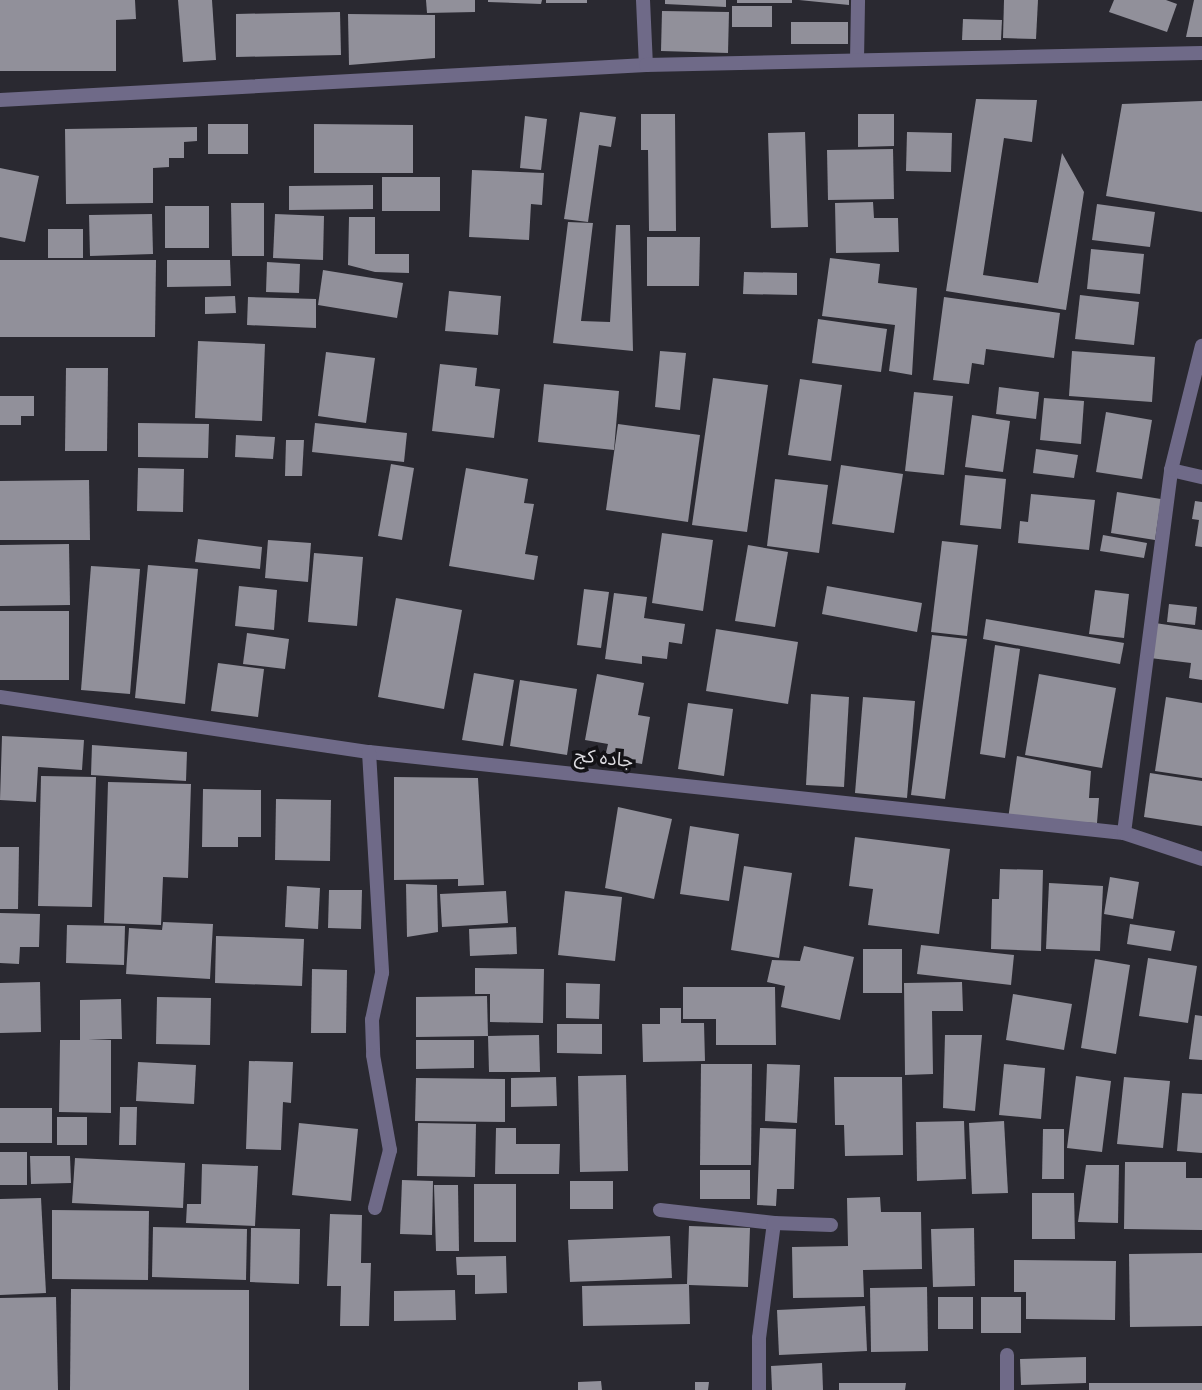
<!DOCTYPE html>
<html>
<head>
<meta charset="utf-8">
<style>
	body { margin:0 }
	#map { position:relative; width:1202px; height:1390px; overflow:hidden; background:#2a2931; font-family:Quicksand,"Noto Sans Arabic",sans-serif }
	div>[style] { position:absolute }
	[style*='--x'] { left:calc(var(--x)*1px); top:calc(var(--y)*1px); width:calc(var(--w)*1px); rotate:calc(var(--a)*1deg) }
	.building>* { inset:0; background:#91909a }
	.minor>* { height:14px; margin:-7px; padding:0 7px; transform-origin:7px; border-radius:7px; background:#6f6a88 }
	span { translate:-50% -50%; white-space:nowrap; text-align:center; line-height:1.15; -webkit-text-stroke:7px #131216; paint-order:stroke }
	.street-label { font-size:19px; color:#dddce1 }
</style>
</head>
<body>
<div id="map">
	<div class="building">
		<div style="clip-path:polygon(0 0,135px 0,136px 19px,116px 20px,116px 71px,0 71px)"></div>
		<div style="clip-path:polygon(178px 0,212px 0,216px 60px,183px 62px)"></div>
		<div style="clip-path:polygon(426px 0,475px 0,475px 12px,427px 13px)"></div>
		<div style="clip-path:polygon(488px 0,542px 0,541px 4px,488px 2px)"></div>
		<div style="clip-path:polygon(546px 0,587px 0,587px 3px,546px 3px)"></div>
		<div style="clip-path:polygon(665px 0,726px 0,726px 7px,665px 4px)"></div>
		<div style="clip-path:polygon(737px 0,792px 0,792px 3px,737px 3px)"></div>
		<div style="clip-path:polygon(799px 0,849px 0,849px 5px)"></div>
		<div style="clip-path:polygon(1004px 0,1038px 0,1036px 39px,1003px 38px)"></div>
		<div style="clip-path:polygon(1114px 0,1166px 0,1177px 4px,1167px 32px,1109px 12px)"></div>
		<div style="clip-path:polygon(1194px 0,1202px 0,1202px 37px,1186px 37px)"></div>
		<div style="clip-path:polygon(732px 6px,772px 6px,772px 27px,732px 27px)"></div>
		<div style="clip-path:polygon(662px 11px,729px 12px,728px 53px,661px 51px)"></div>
		<div style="clip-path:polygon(340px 12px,341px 55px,236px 57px,236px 14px)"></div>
		<div style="clip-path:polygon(348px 14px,435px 15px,435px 58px,349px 65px)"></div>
		<div style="clip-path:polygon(963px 19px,1002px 20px,1001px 40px,962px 40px)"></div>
		<div style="clip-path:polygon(791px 22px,848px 22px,848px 44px,791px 44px)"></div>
		<div style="clip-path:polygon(976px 99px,1037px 100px,1032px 142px,1004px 138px,983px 275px,1038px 283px,1062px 153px,1084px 192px,1066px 310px,946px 291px)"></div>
		<div style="clip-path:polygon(1202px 101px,1202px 212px,1106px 196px,1122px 104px)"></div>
		<div style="clip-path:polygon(580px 112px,616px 117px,611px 147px,599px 145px,588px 222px,564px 219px)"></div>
		<div style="clip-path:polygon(641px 114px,675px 114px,676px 231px,649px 231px,648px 150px,641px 150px)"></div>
		<div style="clip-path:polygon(858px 114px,894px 114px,894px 146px,858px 147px)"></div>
		<div style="clip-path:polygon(525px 116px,547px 119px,541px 170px,520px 168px)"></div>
		<div style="clip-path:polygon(208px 124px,248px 124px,248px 154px,208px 154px)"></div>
		<div style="clip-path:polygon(314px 124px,413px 125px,413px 173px,314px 173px)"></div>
		<div style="clip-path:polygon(197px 127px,197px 141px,184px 142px,184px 158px,169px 158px,169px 167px,153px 168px,153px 203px,66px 204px,65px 129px)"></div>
		<div style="clip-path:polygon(805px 132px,808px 227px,771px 228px,768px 133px)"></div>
		<div style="clip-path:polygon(907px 132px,952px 133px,951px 172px,906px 171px)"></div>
		<div style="clip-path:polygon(893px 149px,894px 199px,828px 200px,827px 150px)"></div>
		<div style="clip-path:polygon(0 168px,39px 176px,25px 242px,0 237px)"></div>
		<div style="clip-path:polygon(472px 170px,544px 173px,542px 205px,531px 204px,529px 240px,469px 237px)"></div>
		<div style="clip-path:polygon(382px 177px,440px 177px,440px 211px,382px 211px)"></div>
		<div style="clip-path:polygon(373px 185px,373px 209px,289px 210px,289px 186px)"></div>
		<div style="clip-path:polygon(873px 202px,874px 218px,898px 218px,899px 252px,836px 253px,835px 203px)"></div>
		<div style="clip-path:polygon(231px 203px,264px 203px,264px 256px,232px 256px)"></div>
		<div style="clip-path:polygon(1097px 204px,1155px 212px,1150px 247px,1092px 240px)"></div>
		<div style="clip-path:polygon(165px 206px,209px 206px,209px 248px,165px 248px)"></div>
		<div style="clip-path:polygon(152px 214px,153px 254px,90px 256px,89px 215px)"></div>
		<div style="clip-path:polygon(275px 214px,324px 216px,323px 260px,273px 258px)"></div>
		<div style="clip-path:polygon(349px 217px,375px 217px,375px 254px,409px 254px,409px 273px,375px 272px,348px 265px)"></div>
		<div style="clip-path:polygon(568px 222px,593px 223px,581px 321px,610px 322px,616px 225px,630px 225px,633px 351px,553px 343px)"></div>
		<div style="clip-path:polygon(48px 229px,83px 229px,83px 258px,48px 258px)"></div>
		<div style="clip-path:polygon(647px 237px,700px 237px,699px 286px,647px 286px)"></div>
		<div style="clip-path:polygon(1091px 249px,1144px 254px,1140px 294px,1087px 289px)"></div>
		<div style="clip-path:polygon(830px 258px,880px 264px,878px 283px,917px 288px,912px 375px,889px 371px,895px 325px,822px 316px)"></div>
		<div style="clip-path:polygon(0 260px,156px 260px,155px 337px,0 337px)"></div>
		<div style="clip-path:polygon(167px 260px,230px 260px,231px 286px,167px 287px)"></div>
		<div style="clip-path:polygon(267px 262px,300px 264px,299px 293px,266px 292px)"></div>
		<div style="clip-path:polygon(323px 270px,403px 283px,397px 318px,318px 305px)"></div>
		<div style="clip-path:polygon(744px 272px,797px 273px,797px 295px,743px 294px)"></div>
		<div style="clip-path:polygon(449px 291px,501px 296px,498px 335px,445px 331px)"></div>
		<div style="clip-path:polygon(1080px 295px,1139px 302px,1134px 345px,1075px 339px)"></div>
		<div style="clip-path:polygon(235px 296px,236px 313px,205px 314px,205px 297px)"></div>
		<div style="clip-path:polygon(248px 297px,316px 299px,316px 328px,247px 325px)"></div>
		<div style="clip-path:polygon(944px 297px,1060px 313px,1054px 358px,986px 349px,984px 365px,972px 363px,969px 384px,933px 380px)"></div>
		<div style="clip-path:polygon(818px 319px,887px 329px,881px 372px,812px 363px)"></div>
		<div style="clip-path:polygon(198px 341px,265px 344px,262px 421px,195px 418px)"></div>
		<div style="clip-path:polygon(660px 351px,686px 353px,680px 410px,655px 407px)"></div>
		<div style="clip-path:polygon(1072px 351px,1155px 357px,1152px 402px,1069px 396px)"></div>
		<div style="clip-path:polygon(326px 352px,375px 358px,366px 423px,318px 416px)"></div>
		<div style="clip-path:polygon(440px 364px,477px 368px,475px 386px,500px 389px,494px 438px,432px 431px)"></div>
		<div style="clip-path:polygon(66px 368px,108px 368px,107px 451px,65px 451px)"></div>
		<div style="clip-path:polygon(713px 378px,768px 385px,747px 532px,692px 525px)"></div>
		<div style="clip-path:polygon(800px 379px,842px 385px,831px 461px,788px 455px)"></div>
		<div style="clip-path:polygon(544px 384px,619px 391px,614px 450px,538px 442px)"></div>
		<div style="clip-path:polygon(999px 387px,1039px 392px,1036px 419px,996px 414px)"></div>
		<div style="clip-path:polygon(914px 392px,953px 396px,944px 475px,905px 471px)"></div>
		<div style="clip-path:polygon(0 396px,34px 396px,34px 416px,21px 416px,21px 425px,0 425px)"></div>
		<div style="clip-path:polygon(1044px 398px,1084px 401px,1081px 444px,1040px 440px)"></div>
		<div style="clip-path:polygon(1106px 412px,1152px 420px,1142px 479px,1096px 472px)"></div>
		<div style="clip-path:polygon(972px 415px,1010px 421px,1003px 472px,965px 467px)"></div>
		<div style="clip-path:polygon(138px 423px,209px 424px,208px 458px,138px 457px)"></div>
		<div style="clip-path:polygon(315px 423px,407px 433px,404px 462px,312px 452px)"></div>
		<div style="clip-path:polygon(618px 424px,700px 435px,688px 522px,606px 510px)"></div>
		<div style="clip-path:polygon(236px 435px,275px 437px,273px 459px,235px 457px)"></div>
		<div style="clip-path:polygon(286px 440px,304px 440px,302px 476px,285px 476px)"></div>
		<div style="clip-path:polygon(1036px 449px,1078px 455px,1074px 478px,1033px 473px)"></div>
		<div style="clip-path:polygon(391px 464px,414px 468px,402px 540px,378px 536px)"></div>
		<div style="clip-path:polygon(841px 465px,903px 474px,894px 533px,832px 524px)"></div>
		<div style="clip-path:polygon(138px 468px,184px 469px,183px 512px,137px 511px)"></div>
		<div style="clip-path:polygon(466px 468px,528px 479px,524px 503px,534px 504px,525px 554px,538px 556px,534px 580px,449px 566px)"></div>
		<div style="clip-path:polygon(965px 475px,1006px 479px,1001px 529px,960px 525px)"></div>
		<div style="clip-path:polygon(775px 479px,828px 485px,819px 553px,767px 546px)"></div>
		<div style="clip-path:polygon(89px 480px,90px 540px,0 540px,0 481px)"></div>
		<div style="clip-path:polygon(1117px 492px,1161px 499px,1155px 540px,1111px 533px)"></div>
		<div style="clip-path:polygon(1031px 494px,1095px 500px,1089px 550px,1018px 543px,1020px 521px,1028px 522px)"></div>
		<div style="clip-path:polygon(1195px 501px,1202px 502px,1202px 547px,1195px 546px,1199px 520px,1192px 519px)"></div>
		<div style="clip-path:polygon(662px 533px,713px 540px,703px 611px,652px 603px)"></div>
		<div style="clip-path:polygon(1103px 535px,1147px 543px,1144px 558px,1100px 551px)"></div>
		<div style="clip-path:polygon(198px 539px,262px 547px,260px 569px,195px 562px)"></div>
		<div style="clip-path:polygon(268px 540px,311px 543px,308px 582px,265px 578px)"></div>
		<div style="clip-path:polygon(942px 541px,978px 545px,967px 636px,931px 632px)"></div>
		<div style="clip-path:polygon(69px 544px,70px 605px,0 606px,0 545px)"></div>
		<div style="clip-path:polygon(748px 545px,788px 552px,775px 627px,735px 621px)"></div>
		<div style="clip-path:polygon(314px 553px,363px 557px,357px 626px,308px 622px)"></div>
		<div style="clip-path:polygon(148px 565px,198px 569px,185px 704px,135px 698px)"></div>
		<div style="clip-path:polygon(91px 566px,140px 569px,130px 694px,81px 690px)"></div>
		<div style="clip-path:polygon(239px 586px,277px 590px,274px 630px,235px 626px)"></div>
		<div style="clip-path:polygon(827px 586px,922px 603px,917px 632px,822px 614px)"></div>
		<div style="clip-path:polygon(584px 589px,609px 592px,601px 648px,577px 645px)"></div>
		<div style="clip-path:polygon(1095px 590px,1129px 594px,1124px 638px,1089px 634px)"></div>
		<div style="clip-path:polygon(614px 593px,647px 597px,644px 618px,685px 624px,682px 644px,669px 642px,667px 659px,642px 656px,642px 664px,605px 659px)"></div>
		<div style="clip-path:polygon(396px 598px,462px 610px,444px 709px,378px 697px)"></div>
		<div style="clip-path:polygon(1169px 604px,1197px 607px,1195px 625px,1167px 622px)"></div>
		<div style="clip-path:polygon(0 611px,69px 611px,69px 680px,0 680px)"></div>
		<div style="clip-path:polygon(986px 619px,1124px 643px,1120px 664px,983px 639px)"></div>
		<div style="clip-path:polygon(1155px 623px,1202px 630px,1202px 680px,1189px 678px,1191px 663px,1150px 658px)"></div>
		<div style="clip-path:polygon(716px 629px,798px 642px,788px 704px,706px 691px)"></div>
		<div style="clip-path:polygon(247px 633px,289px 639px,285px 669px,243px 664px)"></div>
		<div style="clip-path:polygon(932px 635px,967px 639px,945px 799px,911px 795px)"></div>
		<div style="clip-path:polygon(995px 645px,1020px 649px,1005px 758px,980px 754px)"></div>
		<div style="clip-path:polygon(218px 663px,264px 669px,258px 717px,211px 711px)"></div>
		<div style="clip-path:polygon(474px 673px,514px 680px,503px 746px,462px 740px)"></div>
		<div style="clip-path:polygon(597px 674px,644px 683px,638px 715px,650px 717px,642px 764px,605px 757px,608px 744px,585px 740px)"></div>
		<div style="clip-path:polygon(1039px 674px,1116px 688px,1102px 768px,1025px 755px)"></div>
		<div style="clip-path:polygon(520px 680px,577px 689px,567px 755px,510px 746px)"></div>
		<div style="clip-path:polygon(811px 694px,849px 697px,844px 787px,806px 785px)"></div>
		<div style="clip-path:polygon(863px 697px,915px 701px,907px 798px,855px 793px)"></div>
		<div style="clip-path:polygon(1166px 697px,1202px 703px,1202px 778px,1155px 771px)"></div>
		<div style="clip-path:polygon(688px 703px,733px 709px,724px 776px,678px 769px)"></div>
		<div style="clip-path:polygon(2px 736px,84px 740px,82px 770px,38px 767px,36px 802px,0 800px)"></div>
		<div style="clip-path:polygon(92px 745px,187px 752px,186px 781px,91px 775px)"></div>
		<div style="clip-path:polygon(1017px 756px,1091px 771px,1089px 798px,1099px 798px,1097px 823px,1008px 819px)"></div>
		<div style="clip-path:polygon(1150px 773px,1202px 781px,1202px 826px,1144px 817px)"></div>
		<div style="clip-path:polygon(41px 776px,96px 777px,92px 907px,38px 906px)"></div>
		<div style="clip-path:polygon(394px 777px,478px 778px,484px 885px,458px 886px,458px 879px,394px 880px)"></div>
		<div style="clip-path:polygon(108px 782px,191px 784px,188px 878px,163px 877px,161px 925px,104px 923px)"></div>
		<div style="clip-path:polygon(203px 789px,261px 790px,261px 837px,238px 837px,238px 847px,202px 847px)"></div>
		<div style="clip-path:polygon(276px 799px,331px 800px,330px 861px,275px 860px)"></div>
		<div style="clip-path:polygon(618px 807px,672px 819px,654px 899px,605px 888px)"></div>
		<div style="clip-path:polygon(690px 826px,739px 834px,729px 901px,680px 894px)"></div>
		<div style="clip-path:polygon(855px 837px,950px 849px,939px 934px,868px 925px,873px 889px,849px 886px)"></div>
		<div style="clip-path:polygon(0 847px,19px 847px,18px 909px,0 909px)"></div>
		<div style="clip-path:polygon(744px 866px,792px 873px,779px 958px,731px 950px)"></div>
		<div style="clip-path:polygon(1000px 869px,1043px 870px,1041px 951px,991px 949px,992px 899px,999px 899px)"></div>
		<div style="clip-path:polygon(1110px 877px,1139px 882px,1133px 919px,1104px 914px)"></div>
		<div style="clip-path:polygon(1049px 883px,1103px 886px,1100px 951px,1046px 949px)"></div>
		<div style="clip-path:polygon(406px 884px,437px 885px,438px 932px,407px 937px)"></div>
		<div style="clip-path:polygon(287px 886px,320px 888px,318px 929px,285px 927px)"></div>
		<div style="clip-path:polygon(329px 890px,362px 890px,361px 929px,328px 928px)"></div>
		<div style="clip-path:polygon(506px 891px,508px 923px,442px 927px,440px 894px)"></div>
		<div style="clip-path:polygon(565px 891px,622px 897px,615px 961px,558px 955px)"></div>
		<div style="clip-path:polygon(0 913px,40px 914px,39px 947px,20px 947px,19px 964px,0 963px)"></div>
		<div style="clip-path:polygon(163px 922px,213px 924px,210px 979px,126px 974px,129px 928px,162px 930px)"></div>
		<div style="clip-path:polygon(1130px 924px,1175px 931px,1171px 951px,1127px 944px)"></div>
		<div style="clip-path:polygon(67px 925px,125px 926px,124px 965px,66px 963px)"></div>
		<div style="clip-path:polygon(516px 927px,517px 954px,470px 956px,469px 929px)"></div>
		<div style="clip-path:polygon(216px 936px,304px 939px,302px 986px,215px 983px)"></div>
		<div style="clip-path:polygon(921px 945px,1014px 955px,1011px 985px,917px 974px)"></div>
		<div style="clip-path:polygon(804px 946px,854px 957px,840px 1020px,781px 1007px,785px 986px,767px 982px,772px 960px,800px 961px)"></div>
		<div style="clip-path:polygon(863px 949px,902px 949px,902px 993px,863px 993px)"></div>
		<div style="clip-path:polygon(1148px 958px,1197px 966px,1188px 1023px,1139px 1016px)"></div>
		<div style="clip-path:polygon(1095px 959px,1130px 965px,1116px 1054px,1081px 1048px)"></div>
		<div style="clip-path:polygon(475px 968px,544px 969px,543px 1023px,490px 1022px,490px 994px,475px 994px)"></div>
		<div style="clip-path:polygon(312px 969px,347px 970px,346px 1033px,311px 1033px)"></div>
		<div style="clip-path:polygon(40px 982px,41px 1032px,0 1033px,0 983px)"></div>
		<div style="clip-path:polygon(962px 982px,963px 1011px,932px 1011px,933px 1074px,905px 1075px,904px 983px)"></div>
		<div style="clip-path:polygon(566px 983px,600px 984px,599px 1019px,566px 1018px)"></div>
		<div style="clip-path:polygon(683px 987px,775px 987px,776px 1045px,716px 1045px,716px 1019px,683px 1019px)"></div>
		<div style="clip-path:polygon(1013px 994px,1072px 1004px,1064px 1050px,1006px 1040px)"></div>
		<div style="clip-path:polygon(487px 996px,488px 1036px,416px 1037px,416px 997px)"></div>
		<div style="clip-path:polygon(157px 997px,211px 998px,210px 1045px,156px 1044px)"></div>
		<div style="clip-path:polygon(121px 999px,122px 1039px,88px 1039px,111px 1040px,111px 1113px,59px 1112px,60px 1040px,80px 1040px,80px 1000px)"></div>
		<div style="clip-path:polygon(660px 1008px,681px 1008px,681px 1023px,704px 1023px,705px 1061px,643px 1062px,642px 1024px,660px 1024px)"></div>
		<div style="clip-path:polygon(1195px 1015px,1202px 1016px,1202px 1060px,1189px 1059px)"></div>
		<div style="clip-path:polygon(557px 1024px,602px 1024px,602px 1054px,557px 1053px)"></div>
		<div style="clip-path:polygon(539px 1035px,540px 1072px,489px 1072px,488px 1036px)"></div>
		<div style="clip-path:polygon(945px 1035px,982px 1035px,975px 1111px,943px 1108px)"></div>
		<div style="clip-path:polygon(416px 1040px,474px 1040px,474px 1068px,416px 1069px)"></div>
		<div style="clip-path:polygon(249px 1061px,293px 1062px,291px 1103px,283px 1102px,281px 1150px,246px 1149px)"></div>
		<div style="clip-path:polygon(138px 1062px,196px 1065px,194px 1104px,136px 1101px)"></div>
		<div style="clip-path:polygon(701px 1064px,752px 1064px,751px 1165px,700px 1165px)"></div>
		<div style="clip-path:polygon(767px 1064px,800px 1065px,797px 1123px,765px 1121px)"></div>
		<div style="clip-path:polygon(1004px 1064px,1045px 1068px,1041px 1119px,999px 1115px)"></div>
		<div style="clip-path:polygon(626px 1075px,628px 1171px,580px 1172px,578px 1076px)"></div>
		<div style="clip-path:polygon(1076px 1076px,1111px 1081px,1102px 1152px,1067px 1148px)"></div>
		<div style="clip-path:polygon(556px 1077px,557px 1106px,511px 1107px,511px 1078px)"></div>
		<div style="clip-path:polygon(834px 1077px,902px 1077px,903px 1155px,845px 1156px,844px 1125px,835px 1125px)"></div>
		<div style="clip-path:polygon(1124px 1077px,1170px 1081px,1163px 1148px,1117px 1144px)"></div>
		<div style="clip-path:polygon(416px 1078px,505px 1079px,505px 1122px,415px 1121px)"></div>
		<div style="clip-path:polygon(1182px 1093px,1202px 1094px,1202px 1153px,1177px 1151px)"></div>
		<div style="clip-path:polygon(120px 1107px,137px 1107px,136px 1145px,119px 1145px)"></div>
		<div style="clip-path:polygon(0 1108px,52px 1108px,52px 1143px,0 1143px)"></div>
		<div style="clip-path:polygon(57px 1117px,87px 1117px,87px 1145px,57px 1145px)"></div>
		<div style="clip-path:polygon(964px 1121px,966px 1179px,917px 1181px,916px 1122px)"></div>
		<div style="clip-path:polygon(1004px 1121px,1008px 1193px,972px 1194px,969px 1123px)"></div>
		<div style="clip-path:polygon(299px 1123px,358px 1129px,351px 1201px,292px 1195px)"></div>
		<div style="clip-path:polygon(418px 1123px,476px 1124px,475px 1177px,417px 1176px)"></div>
		<div style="clip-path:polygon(496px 1128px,516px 1128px,516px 1144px,560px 1144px,559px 1174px,495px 1174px)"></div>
		<div style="clip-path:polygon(760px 1128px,796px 1129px,794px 1189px,777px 1189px,776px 1206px,757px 1205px)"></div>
		<div style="clip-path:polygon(1043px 1129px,1064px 1129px,1064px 1179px,1042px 1179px)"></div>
		<div style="clip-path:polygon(0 1152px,27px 1152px,27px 1185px,0 1185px)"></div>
		<div style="clip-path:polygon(30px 1156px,70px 1156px,71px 1183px,31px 1184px)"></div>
		<div style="clip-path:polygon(75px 1158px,185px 1163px,183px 1208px,72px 1203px)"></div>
		<div style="clip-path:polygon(1125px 1162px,1186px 1162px,1186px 1178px,1202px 1178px,1202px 1230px,1124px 1229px)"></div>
		<div style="clip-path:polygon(202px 1164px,258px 1166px,255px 1226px,186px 1223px,187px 1204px,201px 1204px)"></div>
		<div style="clip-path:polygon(1086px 1165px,1119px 1165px,1118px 1223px,1078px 1222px)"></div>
		<div style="clip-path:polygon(700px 1170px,750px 1170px,750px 1199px,700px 1199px)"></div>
		<div style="clip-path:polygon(402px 1180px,433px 1181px,432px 1235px,400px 1234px)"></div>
		<div style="clip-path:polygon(570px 1181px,613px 1181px,613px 1209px,570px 1209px)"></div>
		<div style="clip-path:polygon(474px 1184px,516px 1184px,516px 1242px,474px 1242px)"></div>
		<div style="clip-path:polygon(434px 1185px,458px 1185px,459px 1251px,436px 1251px)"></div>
		<div style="clip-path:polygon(1032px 1193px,1074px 1193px,1075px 1239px,1032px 1239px)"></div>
		<div style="clip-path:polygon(880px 1197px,881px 1212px,921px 1212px,922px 1269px,863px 1270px,864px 1297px,793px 1298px,792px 1247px,848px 1246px,847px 1198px)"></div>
		<div style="clip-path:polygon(41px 1198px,46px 1293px,0 1295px,0 1199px)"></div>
		<div style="clip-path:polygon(52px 1210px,149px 1211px,148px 1280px,52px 1279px)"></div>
		<div style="clip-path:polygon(330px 1214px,362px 1215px,361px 1263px,371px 1263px,369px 1326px,340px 1326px,341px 1286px,327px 1286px)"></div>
		<div style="clip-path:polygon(689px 1226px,750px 1228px,748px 1287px,689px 1285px,690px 1324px,583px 1326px,582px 1286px,687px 1284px)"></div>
		<div style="clip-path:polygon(153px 1227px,247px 1229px,246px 1280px,152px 1277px)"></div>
		<div style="clip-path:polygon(251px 1228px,300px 1229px,299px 1284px,250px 1282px)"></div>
		<div style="clip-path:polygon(974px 1228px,975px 1286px,933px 1287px,931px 1229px)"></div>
		<div style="clip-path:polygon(670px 1236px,672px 1278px,570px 1282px,568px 1240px)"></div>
		<div style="clip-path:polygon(1202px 1253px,1202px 1326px,1130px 1327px,1129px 1254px)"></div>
		<div style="clip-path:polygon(506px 1256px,507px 1293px,475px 1294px,475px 1275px,457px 1275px,456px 1257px)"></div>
		<div style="clip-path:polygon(1014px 1260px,1116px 1261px,1115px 1320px,1026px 1319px,1026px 1292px,1014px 1292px)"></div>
		<div style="clip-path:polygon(927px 1287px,928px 1351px,871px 1352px,870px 1288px)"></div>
		<div style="clip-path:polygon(71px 1289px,249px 1290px,249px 1390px,70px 1390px)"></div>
		<div style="clip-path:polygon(455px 1290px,456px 1320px,394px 1321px,394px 1291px)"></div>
		<div style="clip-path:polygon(56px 1297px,58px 1390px,0 1390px,0 1298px)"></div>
		<div style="clip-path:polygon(938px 1297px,973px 1297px,973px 1329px,938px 1329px)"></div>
		<div style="clip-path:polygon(981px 1297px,1021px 1297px,1021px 1333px,981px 1333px)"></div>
		<div style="clip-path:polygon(865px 1306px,867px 1351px,779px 1355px,777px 1310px)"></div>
		<div style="clip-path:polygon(1086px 1357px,1086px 1383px,1021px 1385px,1020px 1359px)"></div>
		<div style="clip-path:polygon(822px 1363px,823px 1390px,772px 1390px,771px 1366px)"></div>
		<div style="clip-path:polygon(601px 1381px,602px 1390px,578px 1390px,578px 1382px)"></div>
		<div style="clip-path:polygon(695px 1382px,709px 1382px,708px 1390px,695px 1390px)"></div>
		<div style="clip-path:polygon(839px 1383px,906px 1383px,905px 1390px,839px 1390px)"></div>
		<div style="clip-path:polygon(1089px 1383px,1202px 1383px,1202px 1390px,1089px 1390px)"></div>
	</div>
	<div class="minor">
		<div style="--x:643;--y:0;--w:65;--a:87.4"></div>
		<div style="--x:857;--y:60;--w:60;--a:-89"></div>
		<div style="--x:0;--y:100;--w:647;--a:-3.1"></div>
		<div style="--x:646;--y:65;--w:556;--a:-1.24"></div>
		<div style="--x:1171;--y:470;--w:32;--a:13"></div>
		<div style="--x:0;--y:697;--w:373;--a:8.5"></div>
		<div style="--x:369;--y:752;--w:759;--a:6.12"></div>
		<div style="--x:1124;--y:833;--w:82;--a:18.4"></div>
		<div style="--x:369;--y:752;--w:221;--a:86.6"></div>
		<div style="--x:382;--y:973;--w:48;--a:102"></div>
		<div style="--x:372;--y:1020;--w:35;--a:88"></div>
		<div style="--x:373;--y:1055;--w:97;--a:79.9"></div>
		<div style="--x:390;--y:1150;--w:60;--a:104.5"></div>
		<div style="--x:1124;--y:833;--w:366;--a:-82.6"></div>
		<div style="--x:1171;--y:470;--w:128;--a:-76"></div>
		<div style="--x:660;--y:1210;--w:115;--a:6.5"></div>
		<div style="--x:1007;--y:1355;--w:35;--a:90"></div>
		<div style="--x:759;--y:1390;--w:52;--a:-90"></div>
		<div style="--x:759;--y:1338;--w:116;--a:-82.6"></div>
		<div style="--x:774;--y:1223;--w:57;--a:2"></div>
	</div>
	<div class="street-label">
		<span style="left:604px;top:758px;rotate:6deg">جاده کج</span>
	</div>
</div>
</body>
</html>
